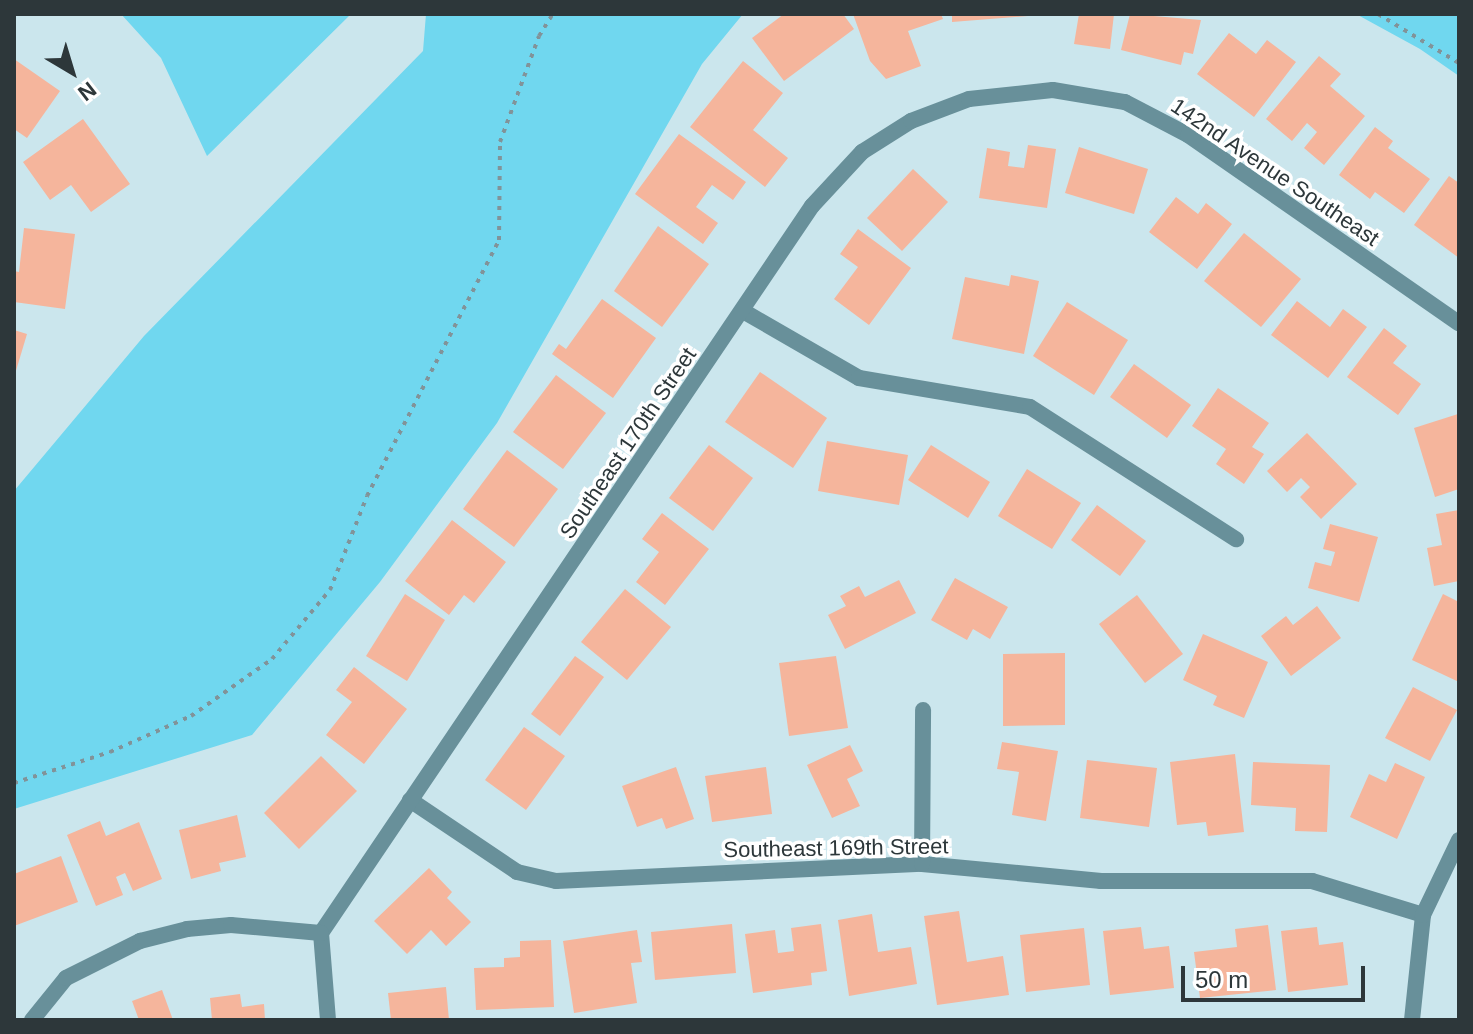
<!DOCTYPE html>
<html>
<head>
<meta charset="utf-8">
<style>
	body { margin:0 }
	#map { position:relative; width:1473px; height:1034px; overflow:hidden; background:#cbe6ed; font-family:Helvetica,sans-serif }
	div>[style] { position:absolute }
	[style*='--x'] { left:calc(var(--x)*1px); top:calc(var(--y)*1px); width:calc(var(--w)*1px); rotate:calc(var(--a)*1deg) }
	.green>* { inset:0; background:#70d7ef }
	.building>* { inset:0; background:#f5b59c }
	.path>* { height:4px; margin-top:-2px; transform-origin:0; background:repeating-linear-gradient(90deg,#819399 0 4px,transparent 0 10px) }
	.minor>* { height:16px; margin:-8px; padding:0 8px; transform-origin:8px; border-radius:8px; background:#68909a }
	span { translate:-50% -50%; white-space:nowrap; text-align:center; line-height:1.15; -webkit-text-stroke:7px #fff; paint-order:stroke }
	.street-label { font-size:22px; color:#2d373a }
	.frame { position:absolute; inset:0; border:16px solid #2d373a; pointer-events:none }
	.north { position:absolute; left:32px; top:32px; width:80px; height:80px; -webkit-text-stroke:6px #fff; paint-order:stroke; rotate:142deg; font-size:22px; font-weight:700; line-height:32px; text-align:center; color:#2d373a }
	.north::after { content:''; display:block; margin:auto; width:28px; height:36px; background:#2d373a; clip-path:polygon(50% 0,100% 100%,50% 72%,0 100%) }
	.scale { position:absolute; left:1181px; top:966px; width:184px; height:36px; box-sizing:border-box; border:4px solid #2d373a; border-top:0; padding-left:10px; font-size:24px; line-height:28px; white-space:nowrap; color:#2d373a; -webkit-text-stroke:6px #fff; paint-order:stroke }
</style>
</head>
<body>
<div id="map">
	<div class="green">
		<div style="clip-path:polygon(121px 14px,351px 14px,207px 156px,161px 58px)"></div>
		<div style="clip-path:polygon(426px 14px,743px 14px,702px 64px,497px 423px,380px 582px,252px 735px,14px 809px,14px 491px,144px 336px,423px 51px)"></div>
		<div style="clip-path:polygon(1356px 14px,1459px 14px,1459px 76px,1420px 49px)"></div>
	</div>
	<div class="building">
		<div style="clip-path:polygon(784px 14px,843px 14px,854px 29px,784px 81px,752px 38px)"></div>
		<div style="clip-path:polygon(853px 14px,941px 14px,943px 19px,908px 31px,921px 66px,886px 79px,870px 61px)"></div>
		<div style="clip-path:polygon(952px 14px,1028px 14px,1028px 16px,952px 22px)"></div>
		<div style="clip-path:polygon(1079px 14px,1114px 14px,1110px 49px,1074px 44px)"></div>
		<div style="clip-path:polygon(1130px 14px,1201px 20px,1193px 54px,1184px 52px,1181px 65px,1121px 50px)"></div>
		<div style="clip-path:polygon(1229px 33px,1256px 54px,1267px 40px,1296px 62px,1254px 117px,1197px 74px)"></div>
		<div style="clip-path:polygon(1319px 56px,1341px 74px,1330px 86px,1365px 116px,1324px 165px,1304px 148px,1317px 132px,1307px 123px,1292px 141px,1266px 119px)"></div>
		<div style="clip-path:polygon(14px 59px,60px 91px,27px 138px,14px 129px)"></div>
		<div style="clip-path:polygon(743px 61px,783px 93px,753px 130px,788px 158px,765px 187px,690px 127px)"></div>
		<div style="clip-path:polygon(83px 119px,130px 184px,91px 212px,71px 185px,50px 200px,23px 162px)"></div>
		<div style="clip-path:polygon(1375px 127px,1393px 141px,1388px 148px,1430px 179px,1404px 213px,1375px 192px,1370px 199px,1339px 175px)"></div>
		<div style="clip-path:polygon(679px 134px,746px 182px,733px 200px,712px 185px,696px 207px,718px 223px,703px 244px,635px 194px)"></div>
		<div style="clip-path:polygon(1028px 145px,1056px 149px,1047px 208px,979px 198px,987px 148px,1010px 152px,1008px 166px,1024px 168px)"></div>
		<div style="clip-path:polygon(1079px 147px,1148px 169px,1134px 214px,1065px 193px)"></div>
		<div style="clip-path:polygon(913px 169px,948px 202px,902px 251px,867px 218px)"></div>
		<div style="clip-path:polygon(1449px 176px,1459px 183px,1459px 258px,1414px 225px)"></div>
		<div style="clip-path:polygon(1176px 197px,1198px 214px,1206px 203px,1232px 224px,1197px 269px,1149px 232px)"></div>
		<div style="clip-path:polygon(658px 226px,709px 264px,662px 327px,614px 291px)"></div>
		<div style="clip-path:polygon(24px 228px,75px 234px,65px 309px,14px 302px,14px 271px,19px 272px)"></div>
		<div style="clip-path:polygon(858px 229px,911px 268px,869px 325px,834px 299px,858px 267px,840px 254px)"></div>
		<div style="clip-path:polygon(1244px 233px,1301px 279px,1261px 327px,1204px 281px)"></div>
		<div style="clip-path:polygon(1011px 275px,1039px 281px,1024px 354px,952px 339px,965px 277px,1009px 286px)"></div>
		<div style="clip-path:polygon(602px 299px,656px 338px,613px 398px,552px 354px,559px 344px,566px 349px)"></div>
		<div style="clip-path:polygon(1297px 301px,1330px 327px,1343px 309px,1367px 327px,1328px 378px,1271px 335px)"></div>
		<div style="clip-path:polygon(1067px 302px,1128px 340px,1094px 395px,1033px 356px)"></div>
		<div style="clip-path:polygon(1384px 328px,1407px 346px,1393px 363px,1421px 384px,1398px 415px,1347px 377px)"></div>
		<div style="clip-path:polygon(14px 330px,27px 334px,15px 374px,14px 374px)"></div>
		<div style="clip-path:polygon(1134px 364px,1191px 405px,1167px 438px,1110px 397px)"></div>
		<div style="clip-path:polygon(760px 372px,827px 418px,793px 468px,725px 422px)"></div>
		<div style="clip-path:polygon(556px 375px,606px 413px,563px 469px,513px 432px)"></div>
		<div style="clip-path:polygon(1218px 388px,1269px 423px,1252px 447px,1264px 454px,1244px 484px,1216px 464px,1226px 449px,1192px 426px)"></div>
		<div style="clip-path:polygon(1458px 414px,1459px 489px,1435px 497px,1414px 428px)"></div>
		<div style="clip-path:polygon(1307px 433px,1357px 484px,1321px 519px,1300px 497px,1310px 487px,1301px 478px,1287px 492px,1267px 471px)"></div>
		<div style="clip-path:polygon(827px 441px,908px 455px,899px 505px,818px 491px)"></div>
		<div style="clip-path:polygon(709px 445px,753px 478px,713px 531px,669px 498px)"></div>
		<div style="clip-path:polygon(931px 445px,990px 482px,968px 518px,908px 480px)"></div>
		<div style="clip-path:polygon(507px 450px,558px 489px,514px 547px,463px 509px)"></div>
		<div style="clip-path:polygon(1027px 469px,1081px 503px,1052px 549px,998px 516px)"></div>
		<div style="clip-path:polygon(1097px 505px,1146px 541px,1120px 576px,1071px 540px)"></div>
		<div style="clip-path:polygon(1459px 510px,1459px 581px,1434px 586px,1427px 548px,1442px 545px,1436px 514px)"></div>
		<div style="clip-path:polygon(662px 513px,709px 549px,665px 605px,636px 582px,659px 552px,642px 539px)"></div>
		<div style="clip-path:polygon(452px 520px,506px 562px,474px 603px,464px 595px,449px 615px,405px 581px)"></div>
		<div style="clip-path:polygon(1330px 524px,1378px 537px,1359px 602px,1308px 588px,1315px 562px,1331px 566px,1335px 552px,1323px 549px)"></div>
		<div style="clip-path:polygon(955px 578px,1008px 607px,990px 639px,973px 629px,967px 640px,931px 620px)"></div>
		<div style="clip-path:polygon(899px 580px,916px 613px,845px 649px,828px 615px,846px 606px,840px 596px,859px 586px,865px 597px)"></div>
		<div style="clip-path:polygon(625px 589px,671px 627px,627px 680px,581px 642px)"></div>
		<div style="clip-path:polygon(405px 594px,445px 620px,407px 681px,366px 656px)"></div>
		<div style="clip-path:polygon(1443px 594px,1459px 602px,1459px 682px,1412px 660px)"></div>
		<div style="clip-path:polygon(1137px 595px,1183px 654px,1145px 683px,1099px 624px)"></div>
		<div style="clip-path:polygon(1317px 606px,1341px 638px,1291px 676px,1261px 636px,1286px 616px,1293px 625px)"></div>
		<div style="clip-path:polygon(1203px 634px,1268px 662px,1244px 718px,1213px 705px,1217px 696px,1183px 680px)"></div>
		<div style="clip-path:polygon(1065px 653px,1065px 725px,1003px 726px,1003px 654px)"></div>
		<div style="clip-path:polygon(575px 656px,604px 677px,560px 736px,531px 714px)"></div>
		<div style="clip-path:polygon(836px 656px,848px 728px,789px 736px,779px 663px)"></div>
		<div style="clip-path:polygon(354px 667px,407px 709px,364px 764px,326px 735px,352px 702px,336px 690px)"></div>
		<div style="clip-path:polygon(1413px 687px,1457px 710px,1430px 761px,1385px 738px)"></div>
		<div style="clip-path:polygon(524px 727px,565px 756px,526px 810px,485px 780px)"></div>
		<div style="clip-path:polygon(1002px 742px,1058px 751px,1046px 821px,1012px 815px,1019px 772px,997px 769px)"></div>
		<div style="clip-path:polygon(850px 745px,863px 771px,847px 779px,860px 806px,832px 818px,807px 765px)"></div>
		<div style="clip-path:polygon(1235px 754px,1244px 832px,1208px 836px,1206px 822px,1177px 825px,1170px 762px)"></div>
		<div style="clip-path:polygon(321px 756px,357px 791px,299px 849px,264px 813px)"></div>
		<div style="clip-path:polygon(1087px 760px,1157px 768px,1149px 827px,1080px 818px)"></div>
		<div style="clip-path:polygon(1253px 762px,1330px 765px,1327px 832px,1295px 831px,1296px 808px,1251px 805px)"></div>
		<div style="clip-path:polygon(1395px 763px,1425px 777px,1397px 839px,1350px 817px,1369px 774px,1386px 782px)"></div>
		<div style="clip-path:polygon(676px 767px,694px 819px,666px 829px,662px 818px,637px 827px,622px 786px)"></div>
		<div style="clip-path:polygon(766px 767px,772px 814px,712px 822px,705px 776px)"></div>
		<div style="clip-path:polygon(237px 815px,246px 857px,219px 863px,221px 871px,191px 879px,179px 830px)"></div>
		<div style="clip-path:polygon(100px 821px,106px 836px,139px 822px,162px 879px,133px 891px,125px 873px,116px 877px,123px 895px,96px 906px,67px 835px)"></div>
		<div style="clip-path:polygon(61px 856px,78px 902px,14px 926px,14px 874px)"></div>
		<div style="clip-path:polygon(429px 868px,452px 892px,447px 898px,471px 922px,446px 946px,431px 930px,407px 954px,374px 921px)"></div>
		<div style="clip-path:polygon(959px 911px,967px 962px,1003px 956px,1009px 995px,937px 1005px,924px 916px)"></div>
		<div style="clip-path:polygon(872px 914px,878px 952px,911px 947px,917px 984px,849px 996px,838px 920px)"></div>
		<div style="clip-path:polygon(732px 924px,736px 973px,655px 980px,651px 932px)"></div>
		<div style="clip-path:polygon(821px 924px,827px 971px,811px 973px,812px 985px,753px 993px,745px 934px,775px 930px,778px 953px,794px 951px,791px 928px)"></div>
		<div style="clip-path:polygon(1268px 925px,1276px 990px,1200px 998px,1194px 952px,1237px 947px,1235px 929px)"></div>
		<div style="clip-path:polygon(1141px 927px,1144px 949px,1169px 946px,1174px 988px,1110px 995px,1103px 931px)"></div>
		<div style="clip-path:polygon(1317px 927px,1319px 945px,1343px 942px,1348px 985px,1288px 992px,1281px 931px)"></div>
		<div style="clip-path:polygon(1084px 928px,1090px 985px,1026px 992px,1020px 935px)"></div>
		<div style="clip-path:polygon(637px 930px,642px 962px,631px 963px,637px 1003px,574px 1013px,563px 941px)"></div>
		<div style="clip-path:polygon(551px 940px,554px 1007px,476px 1010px,474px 968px,504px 967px,504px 958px,520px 957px,520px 941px)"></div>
		<div style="clip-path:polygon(446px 987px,449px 1020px,391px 1020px,388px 993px)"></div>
		<div style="clip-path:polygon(162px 990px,173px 1020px,139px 1020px,132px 1001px)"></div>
		<div style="clip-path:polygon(240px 994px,242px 1007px,264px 1004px,265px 1020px,212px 1020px,210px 998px)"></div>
	</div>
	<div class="path">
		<div style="--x:1378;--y:14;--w:95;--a:31.2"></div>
		<div style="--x:14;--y:783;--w:101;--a:-17.9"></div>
		<div style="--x:110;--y:752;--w:89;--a:-24"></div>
		<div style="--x:191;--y:716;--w:99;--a:-35.1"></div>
		<div style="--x:272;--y:659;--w:90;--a:-50"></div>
		<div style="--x:330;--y:590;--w:101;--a:-68.5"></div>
		<div style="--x:367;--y:496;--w:288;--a:-62.7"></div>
		<div style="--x:499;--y:240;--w:98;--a:-89.4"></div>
		<div style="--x:500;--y:142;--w:113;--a:-69.8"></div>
		<div style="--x:539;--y:36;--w:26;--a:-58"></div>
	</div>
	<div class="minor">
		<div style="--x:743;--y:311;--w:134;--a:30"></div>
		<div style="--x:859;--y:378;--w:173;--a:9.6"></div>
		<div style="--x:1030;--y:407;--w:245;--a:32.7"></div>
		<div style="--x:410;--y:800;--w:129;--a:33.9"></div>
		<div style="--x:517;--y:872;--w:40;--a:13"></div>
		<div style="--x:556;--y:881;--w:366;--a:-2.7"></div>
		<div style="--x:922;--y:864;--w:180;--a:5.4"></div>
		<div style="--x:1101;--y:881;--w:211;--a:0"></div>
		<div style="--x:1312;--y:881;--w:116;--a:17"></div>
		<div style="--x:922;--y:864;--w:154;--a:-89.6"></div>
		<div style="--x:321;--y:933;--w:877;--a:-55.97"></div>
		<div style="--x:812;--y:206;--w:74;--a:-47.2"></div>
		<div style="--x:862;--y:152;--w:58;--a:-32.3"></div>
		<div style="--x:911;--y:121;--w:62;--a:-20.8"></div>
		<div style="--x:969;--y:99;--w:84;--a:-6.1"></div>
		<div style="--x:1053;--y:90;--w:73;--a:9.5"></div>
		<div style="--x:1125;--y:102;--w:71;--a:27.6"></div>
		<div style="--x:1188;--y:135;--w:330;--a:34.8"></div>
		<div style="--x:321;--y:933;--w:87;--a:85.4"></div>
		<div style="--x:32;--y:1020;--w:54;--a:-51"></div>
		<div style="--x:66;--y:978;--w:83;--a:-26.6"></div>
		<div style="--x:140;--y:941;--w:49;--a:-14.3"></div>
		<div style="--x:187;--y:929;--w:44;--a:-5.2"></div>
		<div style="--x:231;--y:925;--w:90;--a:5.1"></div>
		<div style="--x:1412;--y:1020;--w:106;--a:-84"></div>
		<div style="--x:1423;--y:915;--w:83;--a:-64.4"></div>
	</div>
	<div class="street-label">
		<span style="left:1275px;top:172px;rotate:34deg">142nd Avenue Southeast</span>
		<span style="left:628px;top:443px;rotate:-56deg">Southeast 170th Street</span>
		<span style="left:836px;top:848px;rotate:-1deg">Southeast 169th Street</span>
	</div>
	<div class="frame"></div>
	<div class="north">N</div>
	<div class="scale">50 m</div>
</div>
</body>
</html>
